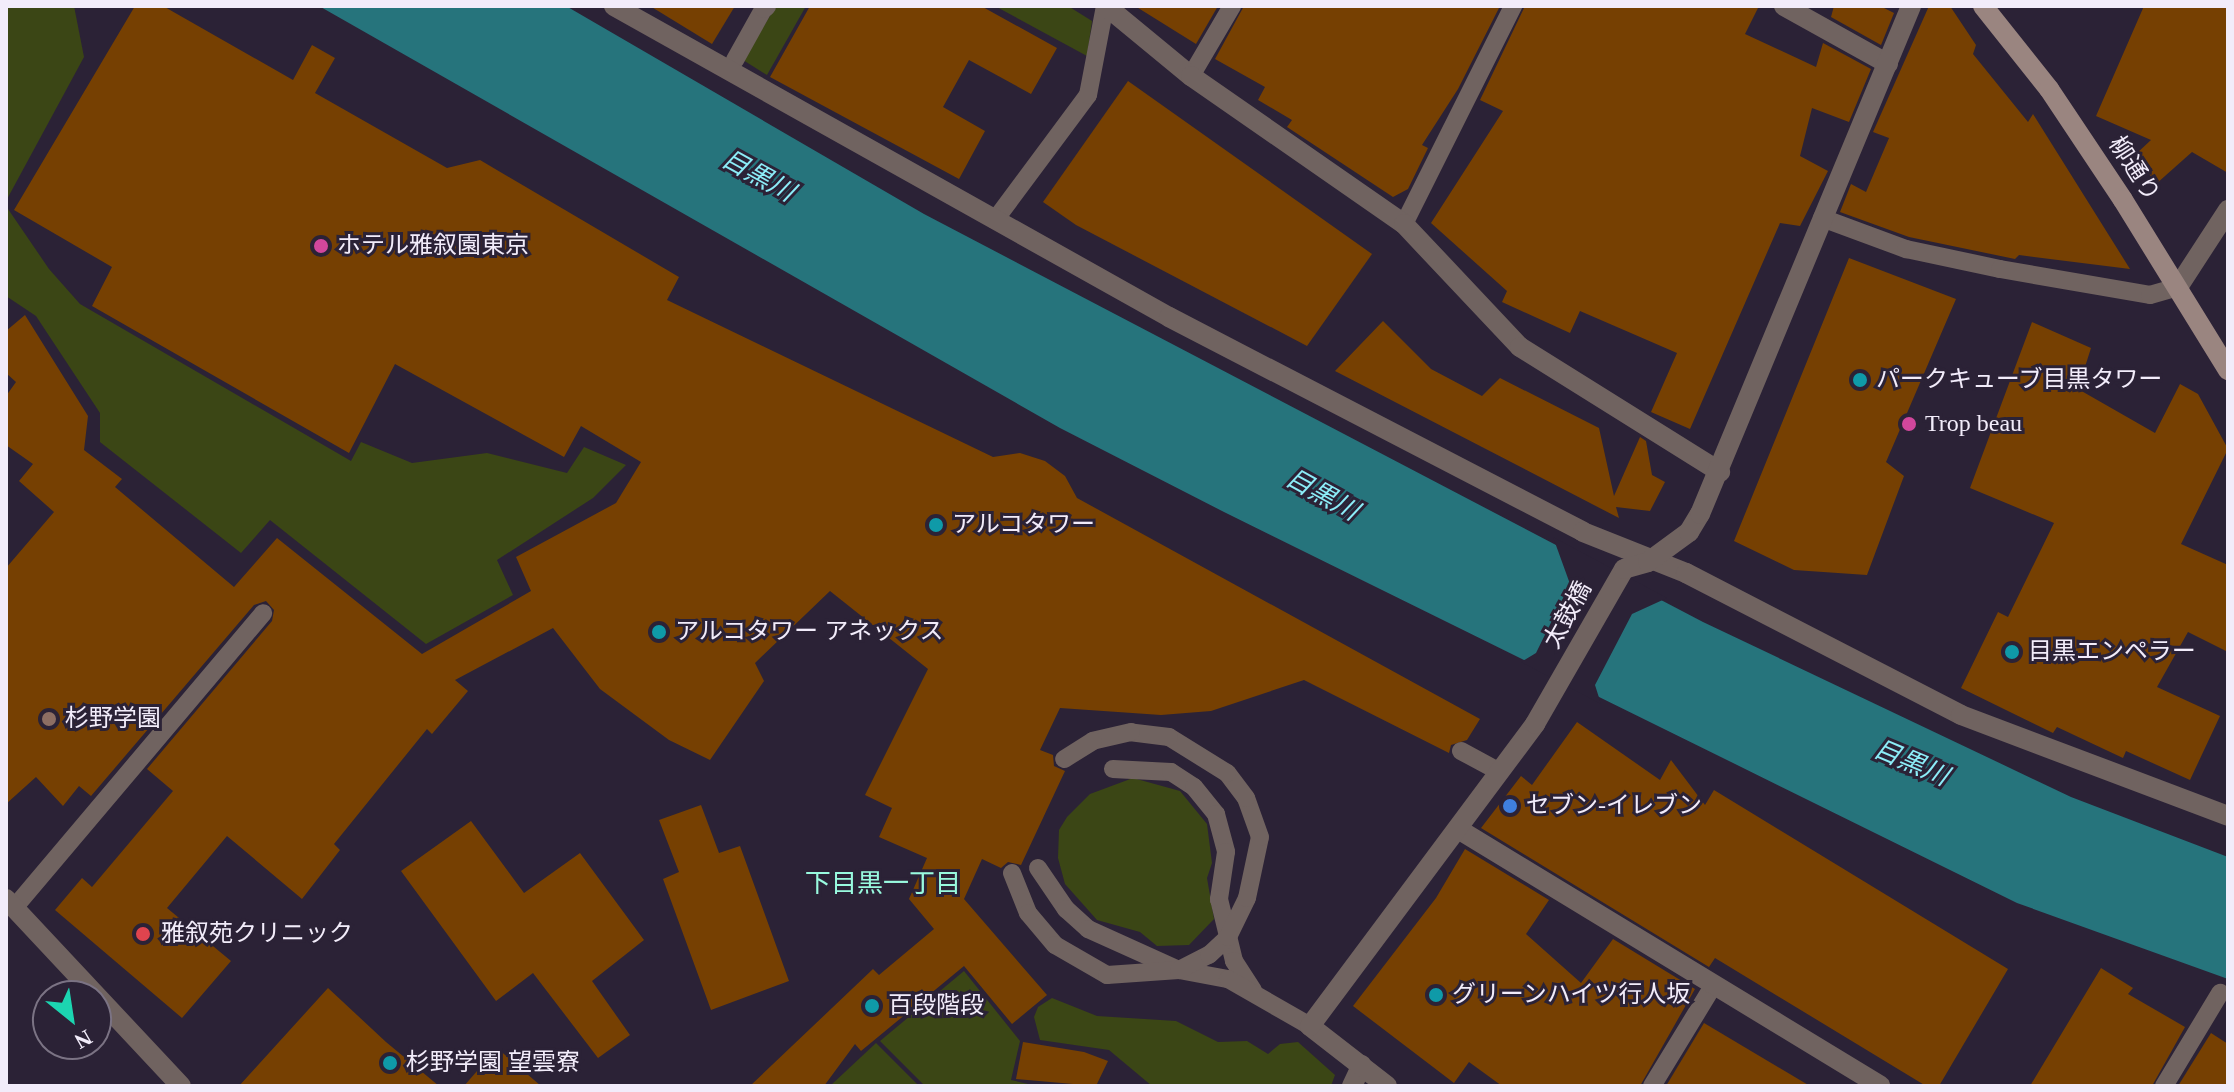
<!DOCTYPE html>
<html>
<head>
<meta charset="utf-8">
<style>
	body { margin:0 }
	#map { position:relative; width:2234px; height:1092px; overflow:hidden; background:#2b2236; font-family:"Times New Roman","Noto Sans JP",serif }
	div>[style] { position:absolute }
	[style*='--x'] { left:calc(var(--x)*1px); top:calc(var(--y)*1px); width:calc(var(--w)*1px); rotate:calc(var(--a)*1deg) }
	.green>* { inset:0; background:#3b4615 }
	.water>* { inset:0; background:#26747c }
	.pier>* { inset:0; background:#2b2236 }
	.building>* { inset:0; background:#764002 }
	.lane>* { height:18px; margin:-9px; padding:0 9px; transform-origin:9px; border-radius:9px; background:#706360 }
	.street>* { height:20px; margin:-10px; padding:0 10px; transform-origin:10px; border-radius:10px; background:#706360 }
	.secondary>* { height:20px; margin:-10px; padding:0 10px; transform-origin:10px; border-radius:10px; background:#9a8580 }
	.dots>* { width:22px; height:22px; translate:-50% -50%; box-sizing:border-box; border:4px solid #2b2236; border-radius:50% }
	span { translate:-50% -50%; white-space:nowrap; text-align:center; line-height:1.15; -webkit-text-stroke:6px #2b2236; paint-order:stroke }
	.street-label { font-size:24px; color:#f2ecfa }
	.poi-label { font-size:24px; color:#f2ecfa }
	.left { translate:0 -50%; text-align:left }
	.water-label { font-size:26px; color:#8cedf8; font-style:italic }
	.neighbourhood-label { font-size:26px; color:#99fadf }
	.frame { position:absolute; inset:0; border:8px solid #f2ecfa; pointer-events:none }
	.north { position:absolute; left:32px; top:980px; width:80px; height:80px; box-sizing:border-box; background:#2b2236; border:2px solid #7b7384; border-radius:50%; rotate:150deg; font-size:22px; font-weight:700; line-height:32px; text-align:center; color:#f2ecfa }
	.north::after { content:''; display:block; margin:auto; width:28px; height:36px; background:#1cd5b1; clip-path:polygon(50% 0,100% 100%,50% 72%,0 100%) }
</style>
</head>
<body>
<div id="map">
	<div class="green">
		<div style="clip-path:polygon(6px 6px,74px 6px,84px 57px,6px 201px)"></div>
		<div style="clip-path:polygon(776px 6px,806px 6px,767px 75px,743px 60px)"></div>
		<div style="clip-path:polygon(995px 6px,1068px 6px,1092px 21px,1087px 56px)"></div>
		<div style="clip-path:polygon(6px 206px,49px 269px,80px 304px,351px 461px,361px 442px,412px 463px,487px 453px,567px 473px,584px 447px,626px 465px,593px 498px,497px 560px,513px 595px,426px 644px,270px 520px,241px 553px,100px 442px,100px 413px,36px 316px,6px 296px)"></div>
		<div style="clip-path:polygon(1133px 778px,1180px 791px,1207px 824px,1212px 863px,1207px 878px,1214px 919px,1189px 945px,1157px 946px,1140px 932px,1097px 920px,1065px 884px,1058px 858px,1059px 830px,1067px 817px,1090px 794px)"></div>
		<div style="clip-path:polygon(964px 971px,1020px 1041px,1011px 1080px,1037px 1086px,925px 1086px,880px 1041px)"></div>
		<div style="clip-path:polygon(1052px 998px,1097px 1016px,1176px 1021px,1218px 1042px,1247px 1041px,1268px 1054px,1280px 1044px,1298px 1042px,1335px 1075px,1331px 1086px,1152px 1086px,1109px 1050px,1040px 1040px,1034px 1017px,1038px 1007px)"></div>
		<div style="clip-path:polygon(876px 1043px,919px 1086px,830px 1086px)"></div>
	</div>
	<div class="water">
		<div style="clip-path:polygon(319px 6px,566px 6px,924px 214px,1703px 622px,2071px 797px,2228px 857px,2228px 979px,2017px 903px,1224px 512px,1060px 428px)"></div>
	</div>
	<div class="pier">
		<div style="clip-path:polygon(1553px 537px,1667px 598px,1632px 614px,1595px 685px,1601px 704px,1521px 662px,1536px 653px,1570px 584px)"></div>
	</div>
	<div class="building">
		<div style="clip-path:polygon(135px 6px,163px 6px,293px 80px,312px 45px,335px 58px,315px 93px,447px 168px,480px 160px,679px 277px,667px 300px,993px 457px,1020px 453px,1045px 461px,1065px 476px,1077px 498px,1480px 719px,1467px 740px,1451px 745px,1449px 753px,1304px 680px,1211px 711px,1161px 715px,1060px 708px,1040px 750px,1053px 755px,1054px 766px,1065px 771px,1021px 865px,1008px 862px,1001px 868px,982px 859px,964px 899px,1047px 995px,1012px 1024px,964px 966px,861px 1051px,855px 1044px,824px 1086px,750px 1086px,873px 969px,879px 975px,934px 929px,909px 899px,927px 858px,879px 837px,892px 808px,865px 795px,928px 669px,830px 591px,755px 663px,764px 681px,710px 760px,669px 740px,600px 689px,553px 628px,455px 680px,468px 691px,432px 734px,427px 729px,334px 844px,340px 850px,302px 899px,227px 836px,167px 908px,231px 961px,182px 1018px,55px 910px,82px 878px,92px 887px,173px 791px,147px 769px,272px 621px,274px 610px,266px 601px,254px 605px,91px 796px,79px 786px,63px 806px,36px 777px,6px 804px,6px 568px,54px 512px,19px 481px,33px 464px,6px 445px,6px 396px,16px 382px,6px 373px,6px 331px,25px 315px,88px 416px,84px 450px,122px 479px,115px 487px,234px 587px,277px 538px,422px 654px,531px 591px,516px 557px,616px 503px,641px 462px,581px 426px,564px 457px,395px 364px,349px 453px,92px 306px,112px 267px,14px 210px)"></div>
		<div style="clip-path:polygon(650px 6px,735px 6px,712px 44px)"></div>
		<div style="clip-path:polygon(810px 6px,981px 6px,1057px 48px,1031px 94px,969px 60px,943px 107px,985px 131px,959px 179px,770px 77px)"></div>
		<div style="clip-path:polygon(1135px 6px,1218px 6px,1196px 44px)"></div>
		<div style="clip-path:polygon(1244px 6px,1500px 6px,1458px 89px,1422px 145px,1428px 148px,1408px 189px,1393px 197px,1287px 127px,1292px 120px,1258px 100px,1265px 87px,1215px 59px)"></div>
		<div style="clip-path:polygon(1525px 6px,1759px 6px,1745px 34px,1816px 67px,1823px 43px,1871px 69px,1849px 122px,1812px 108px,1800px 156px,1828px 171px,1800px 226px,1780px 223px,1690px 429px,1651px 412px,1677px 353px,1580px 311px,1570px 333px,1502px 302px,1507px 291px,1431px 223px,1503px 111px,1480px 100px)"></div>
		<div style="clip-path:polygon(1834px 6px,1880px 6px,1894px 13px,1881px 45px,1831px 17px)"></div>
		<div style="clip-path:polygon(1929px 6px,1950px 6px,1976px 45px,1973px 54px,2028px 122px,2033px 114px,2130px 269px,2019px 255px,2015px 259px,1909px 237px,1840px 212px,1851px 184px,1866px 192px,1889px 138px,1873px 132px)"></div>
		<div style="clip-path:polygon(2144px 6px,2228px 6px,2228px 173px,2192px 152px,2156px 184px,2136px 154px,2151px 140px,2096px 116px)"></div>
		<div style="clip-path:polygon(1128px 81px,1372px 254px,1307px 346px,1076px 225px,1043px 202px)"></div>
		<div style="clip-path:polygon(1849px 258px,1956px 299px,1886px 462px,1904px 476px,1867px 575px,1794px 570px,1734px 541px)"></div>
		<div style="clip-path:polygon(1383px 321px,1431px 369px,1482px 396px,1500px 378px,1599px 428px,1614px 496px,1640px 437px,1646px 441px,1652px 475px,1665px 482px,1650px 511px,1616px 507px,1619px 518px,1335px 371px)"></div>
		<div style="clip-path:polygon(2032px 322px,2091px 348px,2078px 389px,2155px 433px,2180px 384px,2198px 394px,2228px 449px,2181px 544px,2228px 565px,2228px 652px,2188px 632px,2157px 687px,2220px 716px,2190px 780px,2126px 751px,2123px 758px,2057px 727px,2053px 733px,1961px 688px,1998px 612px,2008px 617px,2054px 523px,1970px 488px)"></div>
		<div style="clip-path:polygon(1577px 722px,1660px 780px,1671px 760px,1705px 805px,1714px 790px,2008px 969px,1939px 1086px,1926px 1086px,1715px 958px,1709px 967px,1481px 828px,1521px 776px,1532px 785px)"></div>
		<div style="clip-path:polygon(701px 805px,719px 853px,740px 846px,789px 981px,711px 1010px,663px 879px,679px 872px,659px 820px)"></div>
		<div style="clip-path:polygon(471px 821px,524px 893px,580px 853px,644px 940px,592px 981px,630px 1035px,598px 1058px,533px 973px,496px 1001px,401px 871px)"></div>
		<div style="clip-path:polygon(1465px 849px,1549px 900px,1526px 934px,1581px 983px,1613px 939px,1695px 989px,1640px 1086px,1502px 1086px,1469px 1062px,1454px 1083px,1353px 1006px,1436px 898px)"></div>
		<div style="clip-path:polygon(2101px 968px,2133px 988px,2128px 994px,2185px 1027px,2152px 1086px,2030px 1086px)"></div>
		<div style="clip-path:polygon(328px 988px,386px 1042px,439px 1086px,239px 1086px)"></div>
		<div style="clip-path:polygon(1704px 1023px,1810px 1086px,1666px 1086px)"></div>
		<div style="clip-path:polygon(2211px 1033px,2228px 1044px,2228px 1086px,2178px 1086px)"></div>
		<div style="clip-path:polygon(1023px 1042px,1084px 1052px,1108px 1061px,1096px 1086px,1016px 1079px)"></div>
		<div style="clip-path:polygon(497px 1048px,541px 1086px,464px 1086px)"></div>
	</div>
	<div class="lane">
		<div style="--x:735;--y:60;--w:60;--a:-60.9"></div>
		<div style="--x:1191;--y:76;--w:81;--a:-59.6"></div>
		<div style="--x:1822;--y:218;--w:90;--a:20.3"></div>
		<div style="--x:1906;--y:249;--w:96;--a:12"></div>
		<div style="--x:2000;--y:269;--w:152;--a:9.8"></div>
		<div style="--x:2150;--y:295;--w:29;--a:-16"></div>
		<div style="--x:995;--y:220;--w:156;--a:-53.4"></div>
		<div style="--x:1088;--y:95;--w:91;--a:-79.2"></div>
		<div style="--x:1404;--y:224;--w:244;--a:-63.4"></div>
		<div style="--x:1461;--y:751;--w:44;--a:28.3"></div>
		<div style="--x:1113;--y:769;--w:58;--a:3"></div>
		<div style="--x:1171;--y:772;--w:27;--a:33"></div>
		<div style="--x:1194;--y:787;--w:35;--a:51"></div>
		<div style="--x:1216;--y:814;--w:39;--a:75"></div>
		<div style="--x:1226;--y:852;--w:48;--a:98.5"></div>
		<div style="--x:1219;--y:899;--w:64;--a:76.4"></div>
		<div style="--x:1234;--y:961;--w:35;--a:57"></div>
		<div style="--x:1038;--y:868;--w:50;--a:55.7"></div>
		<div style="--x:1066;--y:909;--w:30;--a:42"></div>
		<div style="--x:1088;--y:929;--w:100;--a:24.3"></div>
		<div style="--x:1179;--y:970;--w:50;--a:10.4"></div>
		<div style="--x:1228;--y:979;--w:95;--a:29.8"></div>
		<div style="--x:1012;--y:873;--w:43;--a:68.2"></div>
		<div style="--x:1028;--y:913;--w:42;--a:49.8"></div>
		<div style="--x:1055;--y:945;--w:60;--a:30"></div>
		<div style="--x:1107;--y:975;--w:72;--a:-4"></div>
		<div style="--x:1179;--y:970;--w:34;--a:-27"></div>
		<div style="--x:1209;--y:955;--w:26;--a:-43"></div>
		<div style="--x:1228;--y:937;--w:43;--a:-64"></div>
		<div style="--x:1247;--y:898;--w:62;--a:-78"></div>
		<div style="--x:1260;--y:837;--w:41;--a:-109.7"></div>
		<div style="--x:1246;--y:798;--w:31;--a:-127"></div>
		<div style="--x:1227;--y:773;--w:68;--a:-148.2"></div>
		<div style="--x:1169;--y:737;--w:38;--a:-173"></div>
		<div style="--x:1131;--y:732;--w:39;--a:167"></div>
		<div style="--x:1093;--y:741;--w:34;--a:148"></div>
		<div style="--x:14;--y:908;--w:386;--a:-49.8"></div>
		<div style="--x:1652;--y:1086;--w:117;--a:-58.6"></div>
		<div style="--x:2164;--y:1086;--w:109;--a:-58.9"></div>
	</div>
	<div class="street">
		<div style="--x:614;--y:6;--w:636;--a:29.26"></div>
		<div style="--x:1169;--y:317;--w:466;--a:27.4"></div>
		<div style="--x:1583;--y:532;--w:111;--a:21.7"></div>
		<div style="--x:1686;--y:573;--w:309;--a:27.3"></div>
		<div style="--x:1961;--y:715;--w:285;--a:20.7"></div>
		<div style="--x:1106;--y:6;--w:110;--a:39.5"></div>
		<div style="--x:1191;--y:76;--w:259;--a:34.8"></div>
		<div style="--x:1404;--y:224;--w:169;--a:46.7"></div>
		<div style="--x:1520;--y:347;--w:236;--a:32"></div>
		<div style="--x:1784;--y:6;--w:119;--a:29.1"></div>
		<div style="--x:764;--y:8;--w:3;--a:-45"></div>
		<div style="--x:2178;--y:287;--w:92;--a:-57"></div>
		<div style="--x:1458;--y:829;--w:494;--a:31.3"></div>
		<div style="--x:6;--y:899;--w:256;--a:46.9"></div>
		<div style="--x:1352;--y:1086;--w:23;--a:-65"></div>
		<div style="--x:1387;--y:1086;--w:98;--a:-142.1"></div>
		<div style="--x:1310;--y:1026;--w:377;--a:-53.3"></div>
		<div style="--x:1535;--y:724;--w:179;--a:-60.1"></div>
		<div style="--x:1624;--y:569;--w:25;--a:-16"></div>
		<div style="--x:1648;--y:562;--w:51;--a:-36.2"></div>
		<div style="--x:1689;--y:532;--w:21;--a:-59"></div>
		<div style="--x:1700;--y:514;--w:550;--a:-67.44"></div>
	</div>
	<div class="secondary">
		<div style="--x:1983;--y:6;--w:106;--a:51.5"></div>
		<div style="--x:2049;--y:89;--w:133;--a:56.3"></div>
		<div style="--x:2123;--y:200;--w:200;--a:58.3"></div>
	</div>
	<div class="dots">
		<div style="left:321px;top:246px;background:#d1479c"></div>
		<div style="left:1860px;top:380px;background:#0f9aa8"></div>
		<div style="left:1909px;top:424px;background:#d1479c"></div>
		<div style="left:936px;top:525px;background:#0f9aa8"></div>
		<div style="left:659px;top:632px;background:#0f9aa8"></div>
		<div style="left:2012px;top:652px;background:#0f9aa8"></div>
		<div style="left:49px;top:719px;background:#8d6e63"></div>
		<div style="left:1510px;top:806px;background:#3f7fe0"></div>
		<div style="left:143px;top:934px;background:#e0444e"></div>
		<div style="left:1436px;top:995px;background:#0f9aa8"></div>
		<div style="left:872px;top:1006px;background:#0f9aa8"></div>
		<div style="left:390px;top:1063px;background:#0f9aa8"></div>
	</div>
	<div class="street-label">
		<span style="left:2134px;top:169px;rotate:57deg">柳通り</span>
		<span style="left:1568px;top:615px;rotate:-61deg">太鼓橋</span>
	</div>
	<div class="poi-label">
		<span class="left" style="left:337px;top:246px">ホテル雅叙園東京</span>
		<span class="left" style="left:1876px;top:380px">パークキューブ目黒タワー</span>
		<span class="left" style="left:1925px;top:424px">Trop beau</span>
		<span class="left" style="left:952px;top:525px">アルコタワー</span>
		<span class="left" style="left:675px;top:632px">アルコタワー アネックス</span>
		<span class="left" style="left:2028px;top:652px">目黒エンペラー</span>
		<span class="left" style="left:65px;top:719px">杉野学園</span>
		<span class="left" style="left:1526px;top:806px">セブン-イレブン</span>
		<span class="left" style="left:161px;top:934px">雅叙苑クリニック</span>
		<span class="left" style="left:1452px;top:995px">グリーンハイツ行人坂</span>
		<span class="left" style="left:888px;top:1006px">百段階段</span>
		<span class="left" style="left:406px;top:1063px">杉野学園 望雲寮</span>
	</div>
	<div class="water-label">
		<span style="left:758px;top:176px;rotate:29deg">目黒川</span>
		<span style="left:1322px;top:495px;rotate:29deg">目黒川</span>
		<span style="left:1911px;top:763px;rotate:23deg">目黒川</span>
	</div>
	<div class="neighbourhood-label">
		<span style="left:883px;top:884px">下目黒一丁目</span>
	</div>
	<div class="frame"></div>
	<div class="north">N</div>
</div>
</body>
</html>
